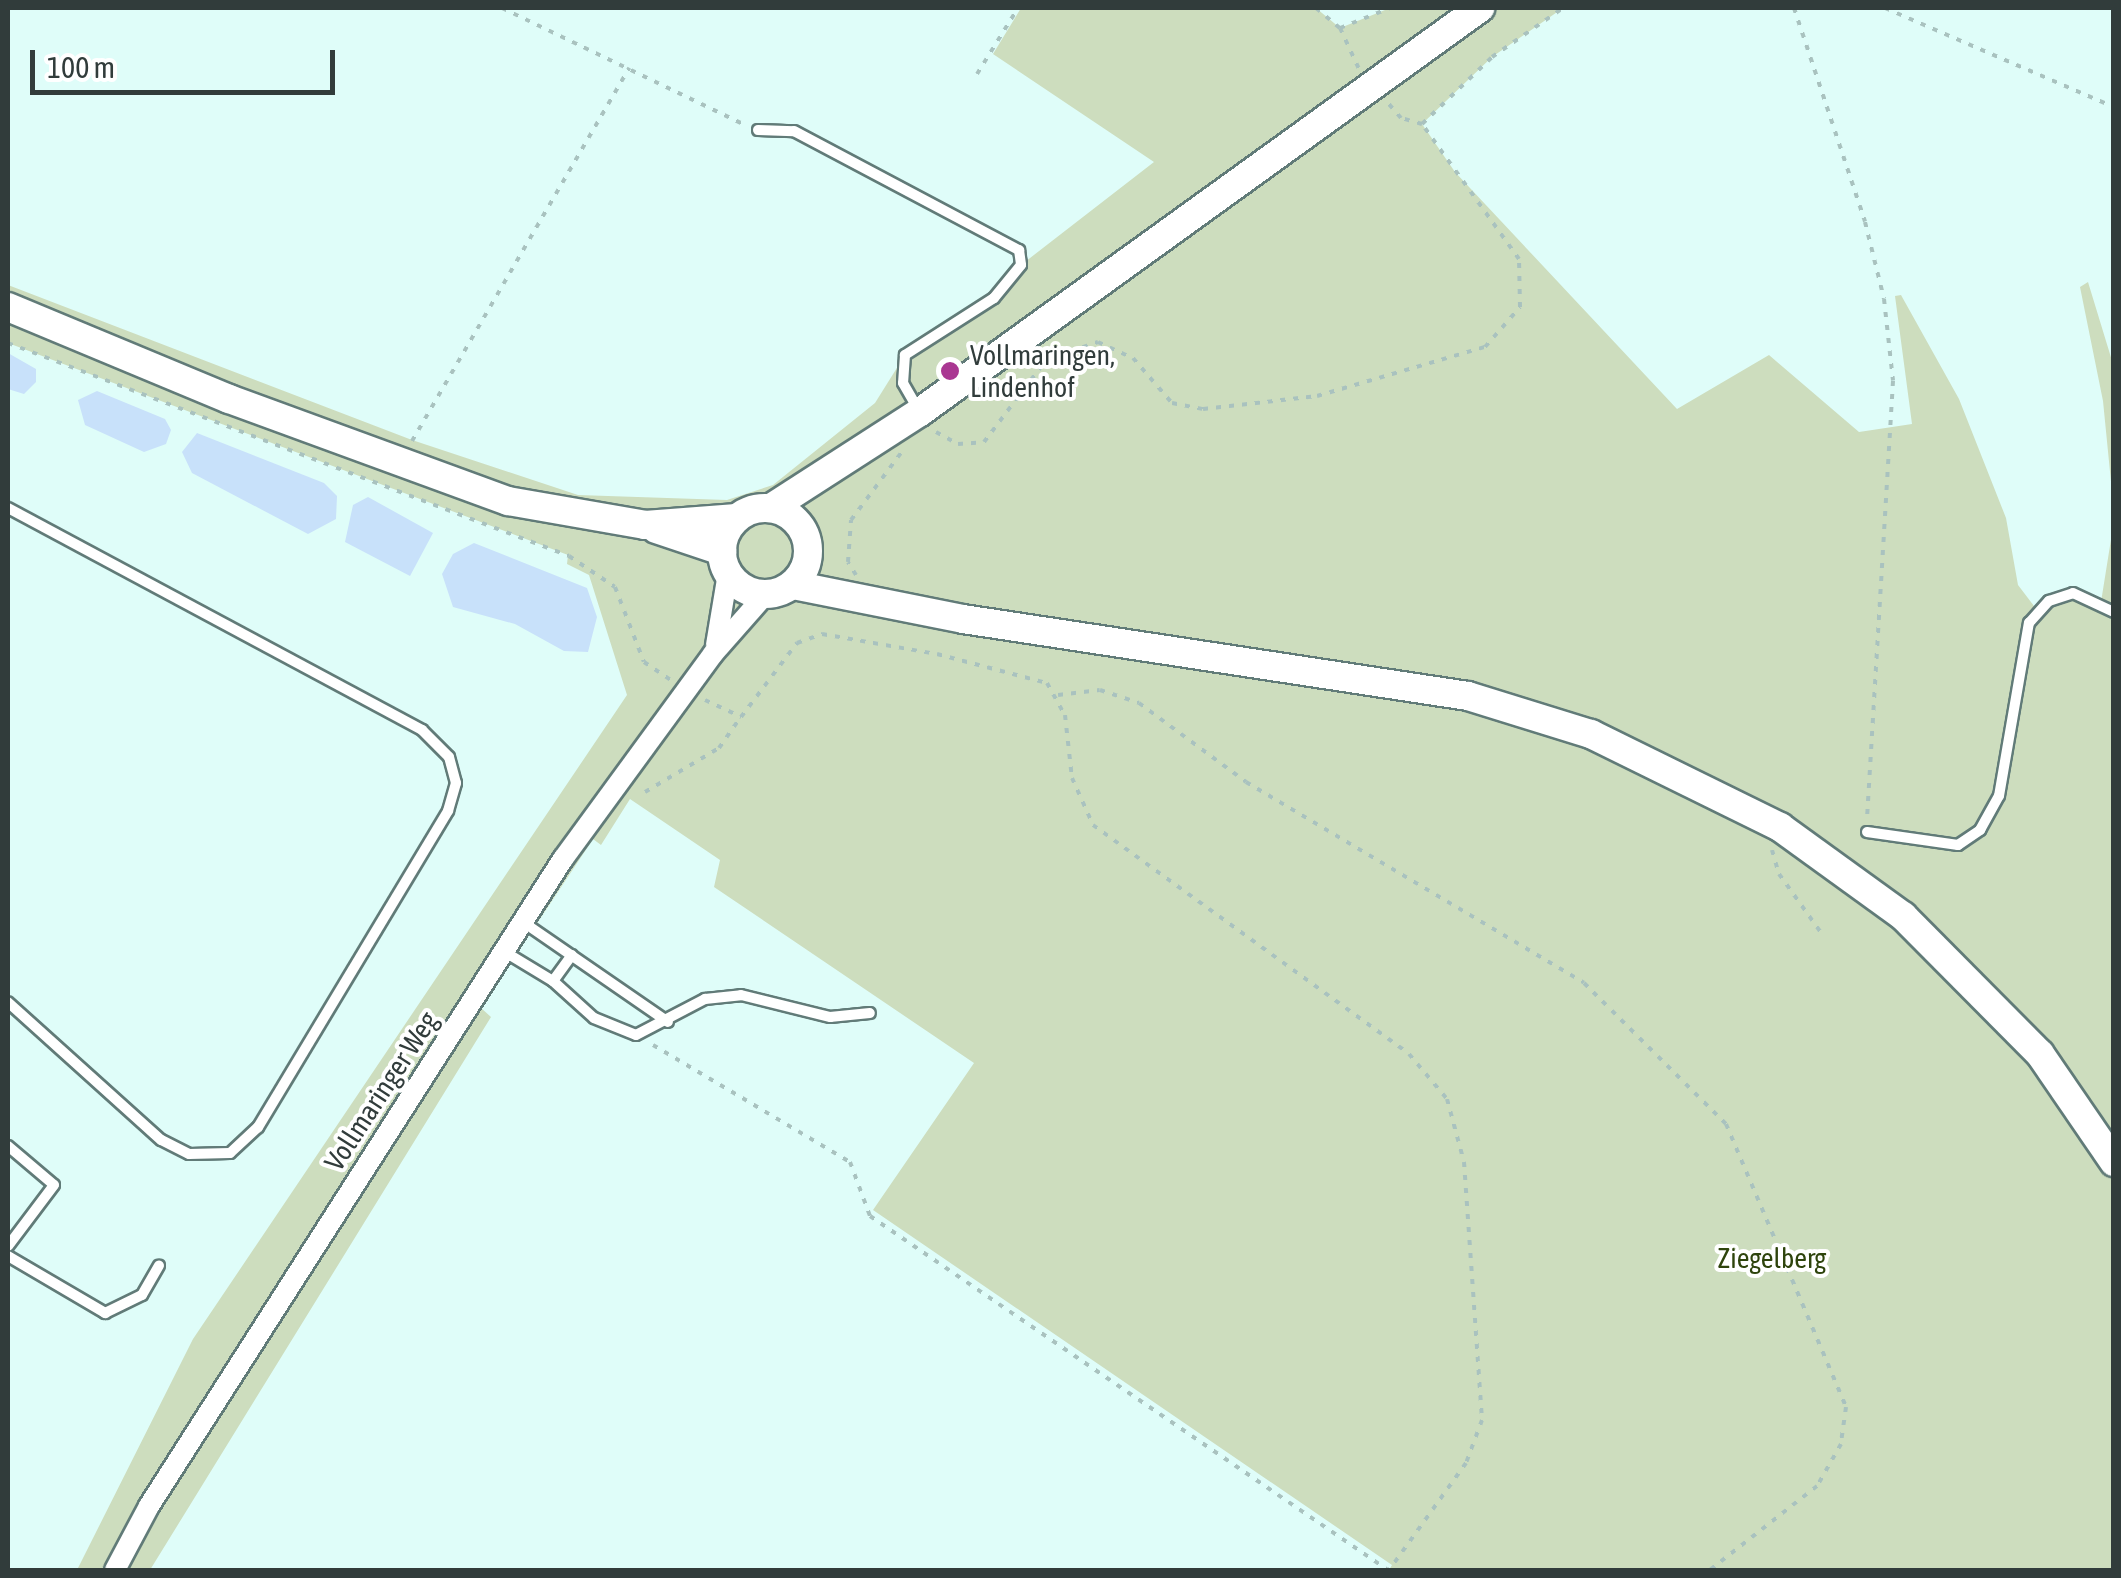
<!DOCTYPE html>
<html>
<head>
<meta charset="utf-8">
<style>
	body { margin:0 }
	#map { position:relative; width:2121px; height:1578px; overflow:hidden; background:#dffdf9; font-family:"Asap Condensed",sans-serif }
	div>[style] { position:absolute }
	[style*='--x'] { left:calc(var(--x)*1px); top:calc(var(--y)*1px); width:calc(var(--w)*1px); rotate:calc(var(--a)*1deg) }
	.green>* { inset:0; background:#cdddbe }
	.water>* { inset:0; background:#c8e1fa }
	.path>* { height:4px; margin-top:-2px; transform-origin:0; background:repeating-linear-gradient(90deg,#a9c2bf 0 5px,transparent 0 13px) }
	.roads { filter:drop-shadow(2px 0 #617b78) drop-shadow(-2px 0 #617b78) drop-shadow(0 2px #617b78) drop-shadow(0 -2px #617b78) }
	.lane>* { height:10px; margin:-5px; padding:0 5px; transform-origin:5px; border-radius:5px; background:#fff }
	.street>* { height:20px; margin:-10px; padding:0 10px; transform-origin:10px; border-radius:10px; background:#fff }
	.secondary>* { height:28px; margin:-14px; padding:0 14px; transform-origin:14px; border-radius:14px; background:#fff }
	.secondary>.ring { margin:-14px; padding:0; box-sizing:content-box; background:none; border:28px solid #fff; border-radius:50% }
	.dots>* { width:28px; height:28px; translate:-50% -50%; box-sizing:border-box; border:5px solid #fff; border-radius:50% }
	span { translate:-50% -50%; white-space:nowrap; text-align:center; line-height:1.15; -webkit-text-stroke:8px #fff; paint-order:stroke }
	.poi-label { font-size:28px; color:#313c3b }
	.left { translate:0 -50%; text-align:left }
	.street-label { font-size:28px; color:#313c3b }
	.park-label { font-size:28px; color:#2e440c }
	.frame { position:absolute; inset:0; border:10px solid #313c3b; pointer-events:none }
	.scale { position:absolute; left:30px; top:50px; width:305px; height:45px; box-sizing:border-box; border:5px solid #313c3b; border-top:0; padding-left:12px; font-size:30px; line-height:35px; white-space:nowrap; color:#313c3b; -webkit-text-stroke:8px #fff; paint-order:stroke }
</style>
</head>
<body>
<div id="map">
	<div class="green">
		<div style="clip-path:polygon(1021px 8px,1316px 8px,1340px 28px,1390px 8px,1563px 8px,1492px 57px,1422px 124px,1455px 172px,1677px 409px,1769px 355px,1859px 432px,1912px 424px,1895px 296px,1901px 295px,1959px 399px,2006px 518px,2018px 585px,2037px 610px,2060px 595px,2101px 602px,2113px 527px,2113px 1570px,1389px 1570px,1392px 1565px,873px 1210px,974px 1063px,714px 887px,720px 860px,630px 799px,601px 845px,593px 839px,481px 1008px,491px 1017px,150px 1570px,77px 1570px,193px 1339px,627px 695px,589px 575px,567px 564px,568px 555px,8px 343px,8px 285px,412px 440px,578px 495px,727px 500px,773px 485px,875px 403px,905px 355px,994px 298px,1021px 265px,1154px 162px,993px 54px)"></div>
		<div style="clip-path:polygon(2088px 282px,2113px 364px,2113px 502px,2103px 401px,2080px 287px)"></div>
	</div>
	<div class="water">
		<div style="clip-path:polygon(8px 353px,36px 369px,36px 382px,24px 394px,8px 389px)"></div>
		<div style="clip-path:polygon(97px 391px,165px 419px,171px 430px,166px 444px,144px 452px,85px 425px,78px 400px)"></div>
		<div style="clip-path:polygon(197px 433px,324px 483px,337px 496px,336px 519px,308px 534px,192px 473px,182px 452px)"></div>
		<div style="clip-path:polygon(368px 497px,433px 533px,410px 576px,345px 542px,353px 505px)"></div>
		<div style="clip-path:polygon(474px 543px,587px 588px,597px 617px,588px 652px,564px 651px,515px 624px,453px 607px,442px 574px,453px 554px)"></div>
	</div>
	<div class="path">
		<div style="--x:502;--y:8;--w:270;--a:25.7"></div>
		<div style="--x:1316;--y:8;--w:31;--a:40"></div>
		<div style="--x:1340;--y:28;--w:45;--a:65.1"></div>
		<div style="--x:1794;--y:8;--w:225;--a:71.6"></div>
		<div style="--x:1865;--y:222;--w:79;--a:76.1"></div>
		<div style="--x:1884;--y:299;--w:82;--a:83.7"></div>
		<div style="--x:1893;--y:381;--w:437;--a:93.4"></div>
		<div style="--x:1885;--y:8;--w:249;--a:23.4"></div>
		<div style="--x:1340;--y:28;--w:54;--a:-21.8"></div>
		<div style="--x:977;--y:74;--w:78;--a:-58.2"></div>
		<div style="--x:1422;--y:124;--w:97;--a:-43.7"></div>
		<div style="--x:1492;--y:57;--w:86;--a:-34.6"></div>
		<div style="--x:8;--y:343;--w:600;--a:20.79"></div>
		<div style="--x:569;--y:556;--w:55;--a:34"></div>
		<div style="--x:615;--y:587;--w:80;--a:68.9"></div>
		<div style="--x:644;--y:662;--w:32;--a:34"></div>
		<div style="--x:936;--y:432;--w:25;--a:29"></div>
		<div style="--x:958;--y:444;--w:26;--a:-4"></div>
		<div style="--x:984;--y:442;--w:103;--a:-52.9"></div>
		<div style="--x:1046;--y:360;--w:55;--a:-19.1"></div>
		<div style="--x:1098;--y:342;--w:38;--a:25"></div>
		<div style="--x:1133;--y:358;--w:60;--a:49.1"></div>
		<div style="--x:1172;--y:403;--w:32;--a:11"></div>
		<div style="--x:1203;--y:409;--w:115;--a:-6.5"></div>
		<div style="--x:1317;--y:396;--w:175;--a:-16.3"></div>
		<div style="--x:1485;--y:347;--w:53;--a:-48.8"></div>
		<div style="--x:1520;--y:307;--w:48;--a:-91.2"></div>
		<div style="--x:1519;--y:259;--w:166;--a:-125.7"></div>
		<div style="--x:1422;--y:124;--w:22;--a:-164"></div>
		<div style="--x:1401;--y:118;--w:20;--a:-131"></div>
		<div style="--x:412;--y:441;--w:432;--a:-59.8"></div>
		<div style="--x:856;--y:575;--w:15;--a:-122"></div>
		<div style="--x:848;--y:562;--w:42;--a:-85.9"></div>
		<div style="--x:851;--y:520;--w:84;--a:-53.3"></div>
		<div style="--x:1058;--y:695;--w:42;--a:-6.8"></div>
		<div style="--x:1100;--y:690;--w:41;--a:18.4"></div>
		<div style="--x:1139;--y:703;--w:133;--a:36.4"></div>
		<div style="--x:1246;--y:782;--w:393;--a:30.7"></div>
		<div style="--x:1584;--y:983;--w:200;--a:44.8"></div>
		<div style="--x:1726;--y:1124;--w:307;--a:67"></div>
		<div style="--x:1846;--y:1407;--w:37;--a:98"></div>
		<div style="--x:1841;--y:1444;--w:48;--a:119.7"></div>
		<div style="--x:1817;--y:1486;--w:136;--a:141.9"></div>
		<div style="--x:705;--y:700;--w:40;--a:25"></div>
		<div style="--x:741;--y:717;--w:93;--a:-52.9"></div>
		<div style="--x:797;--y:643;--w:27;--a:-20"></div>
		<div style="--x:822;--y:634;--w:117;--a:9.9"></div>
		<div style="--x:937;--y:654;--w:114;--a:14.8"></div>
		<div style="--x:1047;--y:683;--w:37;--a:61"></div>
		<div style="--x:1065;--y:715;--w:63;--a:83.7"></div>
		<div style="--x:1072;--y:778;--w:51;--a:65.9"></div>
		<div style="--x:1093;--y:825;--w:390;--a:35.9"></div>
		<div style="--x:1409;--y:1054;--w:59;--a:49.8"></div>
		<div style="--x:1447;--y:1099;--w:65;--a:74.9"></div>
		<div style="--x:1464;--y:1162;--w:259;--a:86"></div>
		<div style="--x:1482;--y:1420;--w:46;--a:110.4"></div>
		<div style="--x:1466;--y:1463;--w:132;--a:125.7"></div>
		<div style="--x:645;--y:792;--w:86;--a:-30.7"></div>
		<div style="--x:719;--y:748;--w:38;--a:-55"></div>
		<div style="--x:1772;--y:850;--w:25;--a:74"></div>
		<div style="--x:1779;--y:874;--w:74;--a:54.4"></div>
		<div style="--x:653;--y:1045;--w:229;--a:30.7"></div>
		<div style="--x:850;--y:1162;--w:58;--a:69.7"></div>
		<div style="--x:870;--y:1216;--w:627;--a:34.35"></div>
	</div>
	<div class="roads">
		<div class="lane">
			<div style="--x:758;--y:130;--w:36;--a:2"></div>
			<div style="--x:794;--y:131;--w:255;--a:27.9"></div>
			<div style="--x:1019;--y:250;--w:15;--a:82"></div>
			<div style="--x:1021;--y:265;--w:43;--a:129.3"></div>
			<div style="--x:994;--y:298;--w:106;--a:147.4"></div>
			<div style="--x:905;--y:355;--w:28;--a:94"></div>
			<div style="--x:903;--y:383;--w:34;--a:60"></div>
			<div style="--x:8;--y:508;--w:470;--a:28.2"></div>
			<div style="--x:422;--y:730;--w:38;--a:45"></div>
			<div style="--x:449;--y:757;--w:27;--a:75"></div>
			<div style="--x:456;--y:783;--w:29;--a:106"></div>
			<div style="--x:448;--y:811;--w:369;--a:121"></div>
			<div style="--x:258;--y:1127;--w:38;--a:137"></div>
			<div style="--x:230;--y:1153;--w:41;--a:178.6"></div>
			<div style="--x:189;--y:1154;--w:31;--a:-153"></div>
			<div style="--x:161;--y:1140;--w:206;--a:-138"></div>
			<div style="--x:1867;--y:832;--w:92;--a:8.1"></div>
			<div style="--x:1958;--y:845;--w:27;--a:-34"></div>
			<div style="--x:1980;--y:830;--w:39;--a:-61"></div>
			<div style="--x:1999;--y:796;--w:176;--a:-80.2"></div>
			<div style="--x:2029;--y:623;--w:30;--a:-48"></div>
			<div style="--x:2049;--y:601;--w:25;--a:-18"></div>
			<div style="--x:2073;--y:593;--w:45;--a:24.9"></div>
			<div style="--x:523;--y:922;--w:176;--a:34.6"></div>
			<div style="--x:505;--y:952;--w:56;--a:31.1"></div>
			<div style="--x:553;--y:981;--w:55;--a:42.1"></div>
			<div style="--x:594;--y:1018;--w:45;--a:22"></div>
			<div style="--x:636;--y:1035;--w:78;--a:-27.6"></div>
			<div style="--x:705;--y:999;--w:36;--a:-6"></div>
			<div style="--x:741;--y:995;--w:92;--a:13.9"></div>
			<div style="--x:830;--y:1017;--w:40;--a:-5.7"></div>
			<div style="--x:553;--y:981;--w:32;--a:-54"></div>
			<div style="--x:8;--y:1146;--w:60;--a:40.3"></div>
			<div style="--x:54;--y:1185;--w:76;--a:127"></div>
			<div style="--x:8;--y:1256;--w:113;--a:30.4"></div>
			<div style="--x:105;--y:1313;--w:41;--a:-25.9"></div>
			<div style="--x:142;--y:1295;--w:34;--a:-60"></div>
		</div>
		<div class="street">
			<div style="--x:716;--y:645;--w:73;--a:-80.5"></div>
			<div style="--x:115;--y:1570;--w:72;--a:-62"></div>
			<div style="--x:149;--y:1506;--w:768;--a:-57.39"></div>
			<div style="--x:563;--y:859;--w:254;--a:-53.8"></div>
			<div style="--x:713;--y:654;--w:77;--a:-48.7"></div>
		</div>
		<div class="secondary">
			<div style="--x:8;--y:307;--w:239;--a:22.6"></div>
			<div style="--x:229;--y:399;--w:297;--a:20.1"></div>
			<div style="--x:508;--y:501;--w:139;--a:9.9"></div>
			<div style="--x:645;--y:525;--w:92;--a:-4.4"></div>
			<div class="ring" style="left:722px;top:508px;width:58px;height:58px"></div>
			<div style="--x:771;--y:508;--w:177;--a:-32.8"></div>
			<div style="--x:920;--y:412;--w:691;--a:-35.81"></div>
			<div style="--x:656;--y:529;--w:70;--a:18.4"></div>
			<div style="--x:793;--y:585;--w:173;--a:11.3"></div>
			<div style="--x:963;--y:619;--w:511;--a:8.67"></div>
			<div style="--x:1468;--y:696;--w:129;--a:17.2"></div>
			<div style="--x:1591;--y:734;--w:211;--a:26.2"></div>
			<div style="--x:1780;--y:827;--w:152;--a:35.9"></div>
			<div style="--x:1903;--y:916;--w:194;--a:45.2"></div>
			<div style="--x:2040;--y:1054;--w:131;--a:55.6"></div>
		</div>
	</div>
	<div class="dots">
		<div style="left:950px;top:371px;background:#aa3792"></div>
	</div>
	<div class="poi-label">
		<span class="left" style="left:970px;top:371px">Vollmaringen,<br>Lindenhof</span>
	</div>
	<div class="street-label">
		<span style="left:381px;top:1091px;rotate:-57deg">Vollmaringer Weg</span>
	</div>
	<div class="park-label">
		<span style="left:1772px;top:1258px">Ziegelberg</span>
	</div>
	<div class="frame"></div>
	<div class="scale">100 m</div>
</div>
</body>
</html>
